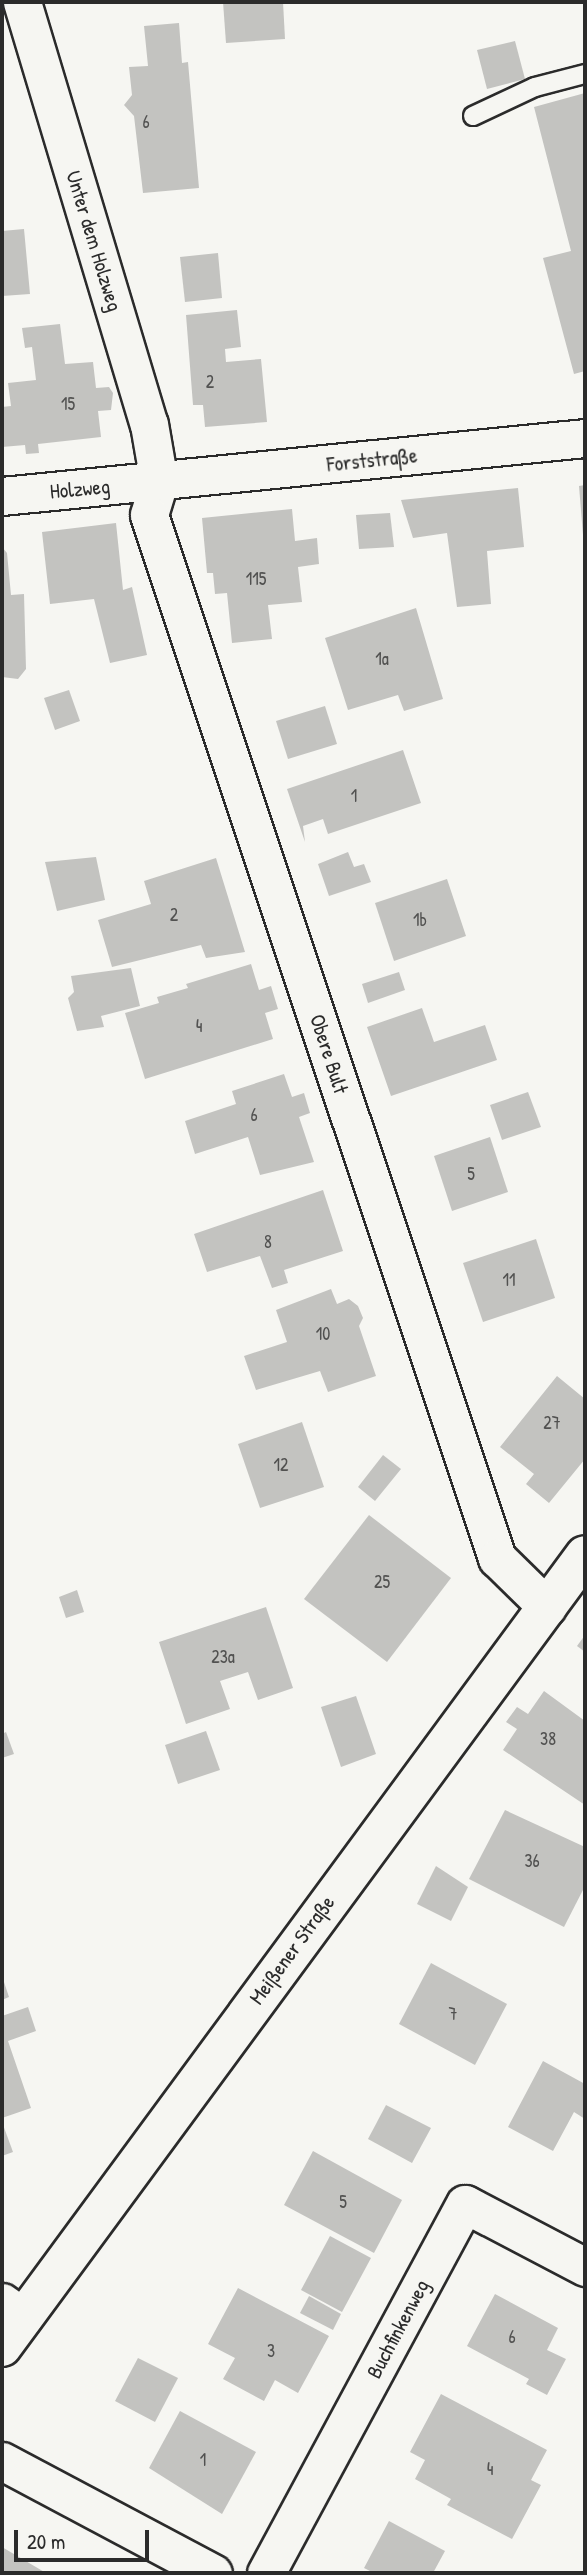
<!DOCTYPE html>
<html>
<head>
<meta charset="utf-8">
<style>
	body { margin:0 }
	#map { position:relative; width:587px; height:2575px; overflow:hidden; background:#f6f6f2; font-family:"Patrick Hand",sans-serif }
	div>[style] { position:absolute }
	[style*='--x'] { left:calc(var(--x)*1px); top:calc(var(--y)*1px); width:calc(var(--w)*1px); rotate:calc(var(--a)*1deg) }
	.building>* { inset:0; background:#c3c3c0 }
	.roads { filter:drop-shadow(2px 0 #2b2b2b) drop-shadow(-2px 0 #2b2b2b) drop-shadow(0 2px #2b2b2b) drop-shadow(0 -2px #2b2b2b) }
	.service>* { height:18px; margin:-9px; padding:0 9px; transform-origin:9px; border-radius:9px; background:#f6f6f2 }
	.minor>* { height:37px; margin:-18.5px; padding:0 18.5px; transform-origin:18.5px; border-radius:18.5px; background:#f6f6f2 }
	.tertiary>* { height:38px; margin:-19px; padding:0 19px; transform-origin:19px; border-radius:19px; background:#f6f6f2 }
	span { translate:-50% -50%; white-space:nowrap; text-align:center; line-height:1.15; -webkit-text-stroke:5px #f6f6f2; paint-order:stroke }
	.number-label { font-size:18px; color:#515150 }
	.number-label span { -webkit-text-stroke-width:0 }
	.street-label { font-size:21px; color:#2b2b2b }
	.frame { position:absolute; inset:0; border:4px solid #2b2b2b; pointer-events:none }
	.scale { position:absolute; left:14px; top:2530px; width:135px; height:32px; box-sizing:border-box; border:4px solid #2b2b2b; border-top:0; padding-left:9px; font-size:21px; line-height:24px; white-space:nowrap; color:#2b2b2b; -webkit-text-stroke:5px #f6f6f2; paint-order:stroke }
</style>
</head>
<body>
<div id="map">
	<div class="building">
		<div style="clip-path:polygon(223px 2px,283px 2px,285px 39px,226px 43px)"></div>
		<div style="clip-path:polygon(179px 23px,182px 63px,188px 62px,199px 188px,143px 193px,134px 116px,124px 105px,132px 95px,129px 67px,148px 66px,144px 26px)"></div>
		<div style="clip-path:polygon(515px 41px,525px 79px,487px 89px,477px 50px)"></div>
		<div style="clip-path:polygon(585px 93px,585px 371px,574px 374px,543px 258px,571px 251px,534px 107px)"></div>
		<div style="clip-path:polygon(24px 229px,30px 294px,2px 296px,2px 231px)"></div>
		<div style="clip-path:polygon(218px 253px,222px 298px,185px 302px,180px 257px)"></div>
		<div style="clip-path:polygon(237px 310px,241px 347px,225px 349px,226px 362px,261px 359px,267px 422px,205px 427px,203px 405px,193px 405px,186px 315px)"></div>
		<div style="clip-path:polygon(60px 324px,65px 364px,93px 362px,96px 388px,109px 387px,113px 393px,111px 410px,98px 411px,101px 437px,38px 444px,39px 453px,26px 454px,25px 445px,2px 447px,2px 407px,11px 406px,8px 383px,36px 380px,32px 347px,25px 348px,22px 328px)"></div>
		<div style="clip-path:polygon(585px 485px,585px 534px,583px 535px,579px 486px)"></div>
		<div style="clip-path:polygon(518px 488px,524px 547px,487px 551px,491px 604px,457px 607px,447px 533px,413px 538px,401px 500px)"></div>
		<div style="clip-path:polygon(292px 509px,295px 541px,317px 538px,319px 564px,298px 567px,302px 602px,268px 605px,272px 639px,232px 643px,227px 593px,215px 594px,213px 573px,207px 573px,202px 518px)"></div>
		<div style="clip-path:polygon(390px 513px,394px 547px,359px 549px,356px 515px)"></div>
		<div style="clip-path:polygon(116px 523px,123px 590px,132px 587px,147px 655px,110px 663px,94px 599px,50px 604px,42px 532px)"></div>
		<div style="clip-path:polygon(2px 547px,7px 553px,11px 595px,24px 594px,26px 669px,18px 679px,2px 677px)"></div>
		<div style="clip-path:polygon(416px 608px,443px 699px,404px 711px,398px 695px,348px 710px,325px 638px)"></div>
		<div style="clip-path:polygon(69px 690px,80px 721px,55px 730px,44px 698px)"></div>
		<div style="clip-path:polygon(325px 706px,337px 744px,288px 759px,276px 721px)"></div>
		<div style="clip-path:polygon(403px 750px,421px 803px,328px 834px,323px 819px,303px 826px,305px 842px,287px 789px)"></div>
		<div style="clip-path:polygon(348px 852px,354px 867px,364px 864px,371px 882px,329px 896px,318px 864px)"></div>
		<div style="clip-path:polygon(96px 857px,105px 900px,57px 911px,45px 862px)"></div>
		<div style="clip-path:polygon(216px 858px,245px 952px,206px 958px,201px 945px,112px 967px,98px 920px,151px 904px,144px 881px)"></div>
		<div style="clip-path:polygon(447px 879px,466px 936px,394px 961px,375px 903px)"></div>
		<div style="clip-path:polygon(251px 964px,259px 990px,271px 986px,278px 1009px,265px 1013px,273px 1039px,145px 1079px,125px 1013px,159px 1003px,157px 997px,188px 988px,186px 984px)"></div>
		<div style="clip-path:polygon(131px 968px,140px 1006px,101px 1016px,104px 1027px,77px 1031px,68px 998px,74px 992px,71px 976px)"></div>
		<div style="clip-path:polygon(399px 972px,405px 990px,368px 1003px,362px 984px)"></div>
		<div style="clip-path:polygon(422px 1008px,434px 1042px,485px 1025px,497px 1060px,391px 1096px,367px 1027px)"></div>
		<div style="clip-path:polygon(284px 1074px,292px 1097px,304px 1093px,310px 1113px,299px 1117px,314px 1162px,260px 1175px,248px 1137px,195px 1154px,185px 1121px,236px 1104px,232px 1091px)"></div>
		<div style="clip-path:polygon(528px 1092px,541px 1127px,502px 1140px,490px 1105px)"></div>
		<div style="clip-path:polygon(490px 1137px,508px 1192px,452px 1211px,434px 1156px)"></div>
		<div style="clip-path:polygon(323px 1190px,343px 1251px,284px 1270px,288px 1283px,272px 1288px,260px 1256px,207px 1272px,194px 1234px)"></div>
		<div style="clip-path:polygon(536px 1239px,555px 1298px,483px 1322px,463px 1263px)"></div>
		<div style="clip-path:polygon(331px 1289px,337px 1304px,349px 1299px,358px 1306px,363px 1318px,359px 1326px,376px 1376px,328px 1392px,320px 1371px,256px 1390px,244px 1356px,287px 1342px,276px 1310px)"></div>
		<div style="clip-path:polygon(557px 1376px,585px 1399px,585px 1459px,549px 1503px,526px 1484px,534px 1474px,500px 1447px)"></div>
		<div style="clip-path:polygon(302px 1422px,324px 1487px,260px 1508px,238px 1444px)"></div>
		<div style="clip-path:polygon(383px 1455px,401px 1469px,375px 1501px,358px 1487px)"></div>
		<div style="clip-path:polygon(369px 1515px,451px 1578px,387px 1662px,304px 1599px)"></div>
		<div style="clip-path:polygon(77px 1590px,84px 1612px,66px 1618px,59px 1597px)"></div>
		<div style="clip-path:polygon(266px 1607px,293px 1688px,258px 1700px,248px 1672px,220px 1681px,230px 1709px,186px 1724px,159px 1642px)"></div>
		<div style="clip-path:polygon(585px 1635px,585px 1652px,577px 1646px)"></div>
		<div style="clip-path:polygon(544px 1691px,585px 1721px,585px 1805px,503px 1750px,517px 1729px,506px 1722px,517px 1707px,528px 1714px)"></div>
		<div style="clip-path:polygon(356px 1696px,376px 1754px,341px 1767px,321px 1707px)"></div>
		<div style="clip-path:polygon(206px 1731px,220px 1770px,178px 1784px,165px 1745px)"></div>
		<div style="clip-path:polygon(6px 1732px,14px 1754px,2px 1758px,2px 1734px)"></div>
		<div style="clip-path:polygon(505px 1810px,585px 1847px,585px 1886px,564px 1927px,469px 1879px)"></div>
		<div style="clip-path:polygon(436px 1866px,468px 1887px,451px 1921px,417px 1904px)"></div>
		<div style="clip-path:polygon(431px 1963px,507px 2004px,475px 2065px,399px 2024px)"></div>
		<div style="clip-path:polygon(2px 1976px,9px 1997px,2px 2000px)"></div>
		<div style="clip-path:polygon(28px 2007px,36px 2031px,8px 2041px,31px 2108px,2px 2118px,2px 2016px)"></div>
		<div style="clip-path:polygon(543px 2061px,585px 2084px,585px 2119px,574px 2112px,553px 2151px,508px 2127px)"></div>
		<div style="clip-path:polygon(386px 2105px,431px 2128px,412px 2163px,368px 2139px)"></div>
		<div style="clip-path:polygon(2px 2122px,13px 2152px,2px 2156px)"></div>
		<div style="clip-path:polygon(313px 2151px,402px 2200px,374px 2253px,284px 2205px)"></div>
		<div style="clip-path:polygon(330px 2236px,371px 2258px,342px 2312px,301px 2290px)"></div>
		<div style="clip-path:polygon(238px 2288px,329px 2336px,298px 2393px,275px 2380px,264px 2401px,223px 2379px,235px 2358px,208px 2344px)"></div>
		<div style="clip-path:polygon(495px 2294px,558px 2328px,547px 2350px,566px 2359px,547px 2395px,526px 2384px,529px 2379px,467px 2346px)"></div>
		<div style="clip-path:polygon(309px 2296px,341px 2314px,333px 2330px,300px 2313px)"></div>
		<div style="clip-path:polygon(138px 2358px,178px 2378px,155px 2422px,115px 2401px)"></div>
		<div style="clip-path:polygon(441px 2394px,547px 2450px,531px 2480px,541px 2485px,512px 2539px,447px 2505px,451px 2499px,415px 2479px,425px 2460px,410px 2452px)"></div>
		<div style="clip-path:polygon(180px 2411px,256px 2452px,222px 2514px,149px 2468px)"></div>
		<div style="clip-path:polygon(389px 2521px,445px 2551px,433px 2573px,374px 2573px,364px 2568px)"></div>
		<div style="clip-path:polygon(2px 2547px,46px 2573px,2px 2573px)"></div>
	</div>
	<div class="roads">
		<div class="service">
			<div style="--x:473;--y:116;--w:68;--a:-25.1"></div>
			<div style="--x:535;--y:87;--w:52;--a:-14.6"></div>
		</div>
		<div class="minor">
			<div style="--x:22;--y:2;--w:441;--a:73.3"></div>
			<div style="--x:149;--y:424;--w:59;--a:80.2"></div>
			<div style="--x:159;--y:482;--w:34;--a:107"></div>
			<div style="--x:149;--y:515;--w:1100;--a:71.55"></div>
			<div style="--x:497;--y:1558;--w:70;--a:44.4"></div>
			<div style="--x:2;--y:496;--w:586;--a:-5.68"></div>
			<div style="--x:2;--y:2302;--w:26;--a:36"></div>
			<div style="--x:2;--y:2461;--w:239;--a:28"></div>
			<div style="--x:266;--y:2573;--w:419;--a:-61.7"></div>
			<div style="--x:465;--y:2204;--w:136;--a:27.7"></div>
		</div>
		<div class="tertiary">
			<div style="--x:2;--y:2347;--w:983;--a:-53.64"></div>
		</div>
	</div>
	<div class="number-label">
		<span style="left:146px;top:122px">6</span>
		<span style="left:210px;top:382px">2</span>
		<span style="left:68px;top:404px">15</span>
		<span style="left:256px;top:579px">115</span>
		<span style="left:382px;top:659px">1a</span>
		<span style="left:354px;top:796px">1</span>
		<span style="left:174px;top:915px">2</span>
		<span style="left:420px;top:920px">1b</span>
		<span style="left:199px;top:1026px">4</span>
		<span style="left:254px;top:1115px">6</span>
		<span style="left:471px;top:1174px">5</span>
		<span style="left:268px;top:1242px">8</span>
		<span style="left:509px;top:1280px">11</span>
		<span style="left:323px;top:1334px">10</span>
		<span style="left:552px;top:1423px">27</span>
		<span style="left:281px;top:1465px">12</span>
		<span style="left:382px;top:1582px">25</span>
		<span style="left:223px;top:1657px">23a</span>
		<span style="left:548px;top:1739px">38</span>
		<span style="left:532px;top:1861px">36</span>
		<span style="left:453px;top:2014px">7</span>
		<span style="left:343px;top:2202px">5</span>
		<span style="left:512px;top:2337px">6</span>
		<span style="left:271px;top:2351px">3</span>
		<span style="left:203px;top:2460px">1</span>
		<span style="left:490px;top:2469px">4</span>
	</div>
	<div class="street-label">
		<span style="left:94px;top:241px;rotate:73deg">Unter dem Holzweg</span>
		<span style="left:372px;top:460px;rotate:-6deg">Forststraße</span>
		<span style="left:80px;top:489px;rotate:-5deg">Holzweg</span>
		<span style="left:329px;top:1054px;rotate:72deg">Obere Bult</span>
		<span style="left:292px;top:1950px;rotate:-54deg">Meißener Straße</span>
		<span style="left:398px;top:2329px;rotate:-62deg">Buchfinkenweg</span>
	</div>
	<div class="frame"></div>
	<div class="scale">20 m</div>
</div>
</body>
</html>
